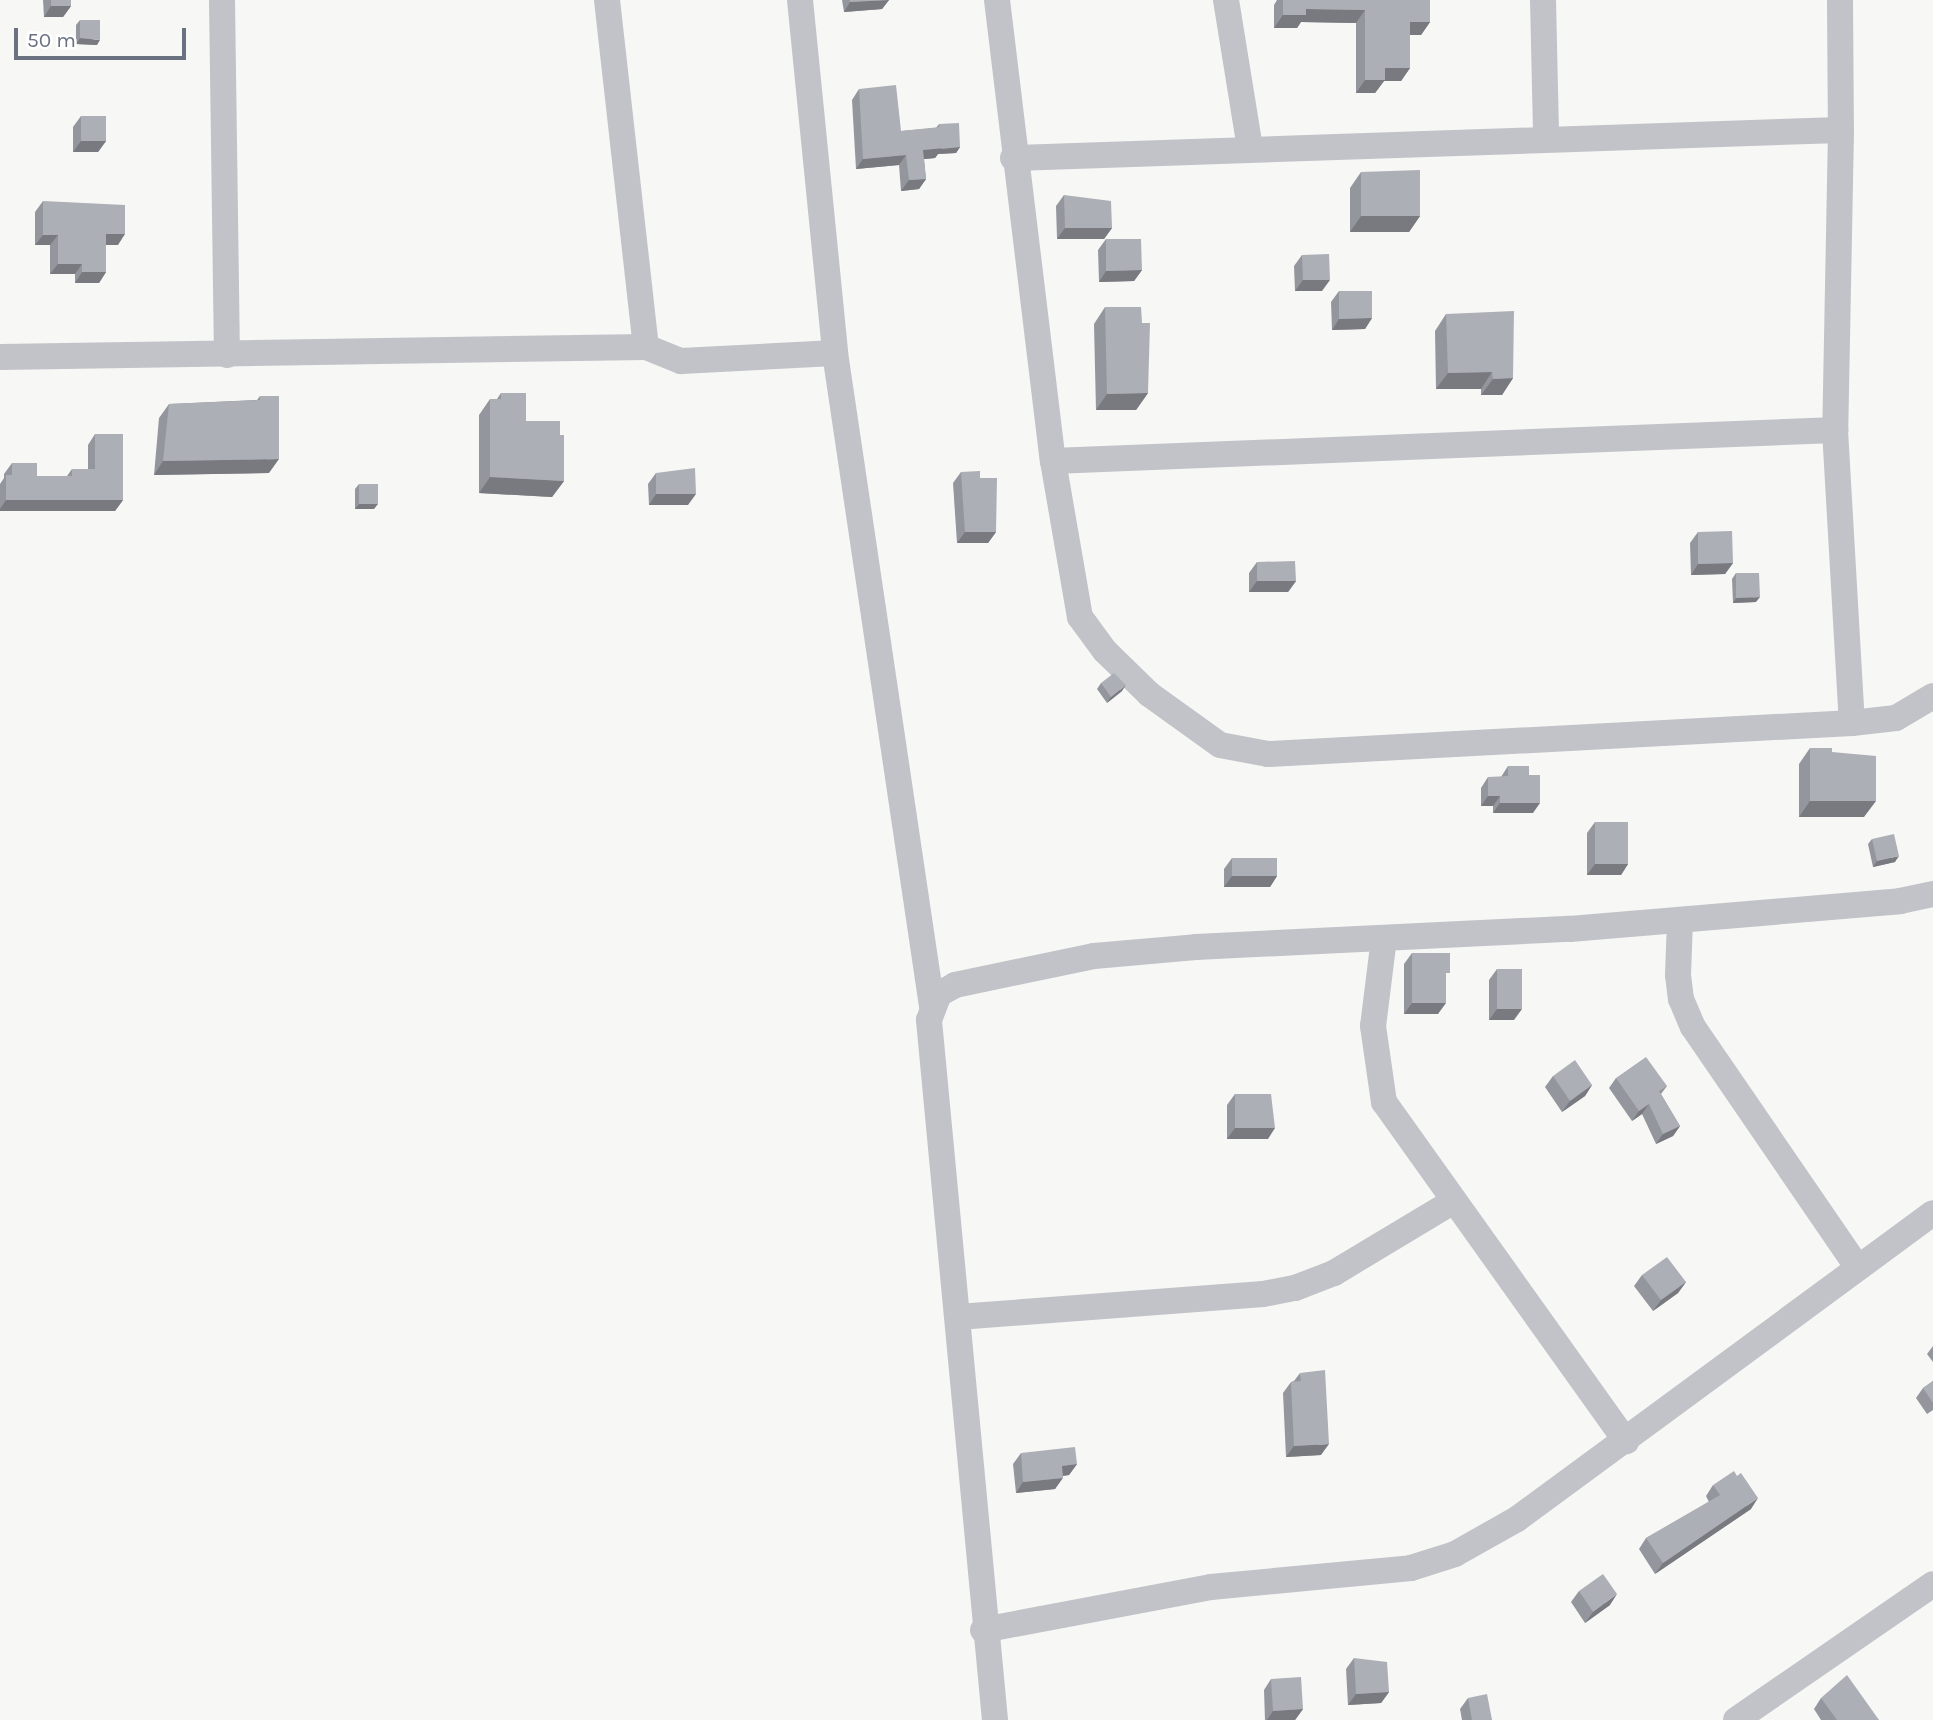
<!DOCTYPE html>
<html>
<head>
<meta charset="utf-8">
<style>
	body { margin:0 }
	#map { position:relative; width:1933px; height:1720px; overflow:hidden; background:#f7f7f5; font-family:Karla,sans-serif }
	div>[style] { position:absolute }
	[style*='--x'] { left:calc(var(--x)*1px); top:calc(var(--y)*1px); width:calc(var(--w)*1px); rotate:calc(var(--a)*1deg) }
	.minor>* { height:26px; margin:-13px; padding:0 13px; transform-origin:13px; border-radius:13px; background:#c1c3c8 }
	.wall>* { inset:0; background:#94969d }
	.shaded-wall>* { inset:0; background:#787a7f }
	.building>* { inset:0; background:#acafb6 }
	span { translate:-50% -50%; white-space:nowrap; text-align:center; line-height:1.15; -webkit-text-stroke:7px #fff; paint-order:stroke }
	.scale { position:absolute; left:14px; top:28px; width:172px; height:32px; box-sizing:border-box; border:4px solid #6a7282; border-top:0; padding-left:9px; font-size:21px; line-height:24px; white-space:nowrap; color:#6a7282; -webkit-text-stroke:5px #fff; paint-order:stroke }
</style>
</head>
<body>
<div id="map">
	<div class="minor">
		<div style="--x:222;--y:0;--w:355;--a:89.2"></div>
		<div style="--x:607;--y:0;--w:349;--a:83.6"></div>
		<div style="--x:646;--y:347;--w:38;--a:22"></div>
		<div style="--x:681;--y:361;--w:154;--a:-3"></div>
		<div style="--x:800;--y:0;--w:355;--a:84.3"></div>
		<div style="--x:835;--y:353;--w:660;--a:81.55"></div>
		<div style="--x:997;--y:0;--w:464;--a:83.1"></div>
		<div style="--x:1053;--y:461;--w:158;--a:80.2"></div>
		<div style="--x:1080;--y:617;--w:42;--a:53.7"></div>
		<div style="--x:1105;--y:651;--w:62;--a:44.3"></div>
		<div style="--x:1149;--y:694;--w:87;--a:35.7"></div>
		<div style="--x:1220;--y:745;--w:49;--a:10.6"></div>
		<div style="--x:1268;--y:754;--w:585;--a:-3.04"></div>
		<div style="--x:1226;--y:0;--w:150;--a:80.8"></div>
		<div style="--x:1543;--y:0;--w:137;--a:88.7"></div>
		<div style="--x:1840;--y:0;--w:130;--a:89.6"></div>
		<div style="--x:1013;--y:158;--w:828;--a:-1.94"></div>
		<div style="--x:1841;--y:130;--w:300;--a:91.1"></div>
		<div style="--x:1835;--y:430;--w:293;--a:86.7"></div>
		<div style="--x:1852;--y:723;--w:44;--a:-6.5"></div>
		<div style="--x:1896;--y:718;--w:43;--a:-30.7"></div>
		<div style="--x:0;--y:357;--w:646;--a:-0.89"></div>
		<div style="--x:1053;--y:461;--w:783;--a:-2.27"></div>
		<div style="--x:1680;--y:920;--w:55;--a:92.1"></div>
		<div style="--x:1678;--y:975;--w:24;--a:83"></div>
		<div style="--x:1681;--y:999;--w:30;--a:67"></div>
		<div style="--x:1693;--y:1027;--w:292;--a:55.6"></div>
		<div style="--x:1384;--y:938;--w:89;--a:97.1"></div>
		<div style="--x:1373;--y:1026;--w:77;--a:81.8"></div>
		<div style="--x:1384;--y:1102;--w:417;--a:54.5"></div>
		<div style="--x:958;--y:1317;--w:306;--a:-4.3"></div>
		<div style="--x:1263;--y:1294;--w:33;--a:-11"></div>
		<div style="--x:1295;--y:1288;--w:42;--a:-21"></div>
		<div style="--x:1334;--y:1273;--w:140;--a:-31"></div>
		<div style="--x:983;--y:1630;--w:232;--a:-10.7"></div>
		<div style="--x:1211;--y:1587;--w:201;--a:-5.4"></div>
		<div style="--x:1411;--y:1568;--w:46;--a:-17.7"></div>
		<div style="--x:1455;--y:1554;--w:71;--a:-29.4"></div>
		<div style="--x:1517;--y:1519;--w:516;--a:-36.34"></div>
		<div style="--x:995;--y:1720;--w:703;--a:-95.39"></div>
		<div style="--x:929;--y:1020;--w:28;--a:-69"></div>
		<div style="--x:939;--y:994;--w:18;--a:-29"></div>
		<div style="--x:955;--y:985;--w:142;--a:-11.8"></div>
		<div style="--x:1094;--y:956;--w:102;--a:-5"></div>
		<div style="--x:1196;--y:947;--w:374;--a:-2.8"></div>
		<div style="--x:1570;--y:929;--w:331;--a:-4.8"></div>
		<div style="--x:1900;--y:901;--w:34;--a:-12"></div>
		<div style="--x:1736;--y:1720;--w:239;--a:-34.6"></div>
	</div>
	<div class="wall">
		<div style="clip-path:polygon(43px 0,71px 0,71px 6px,63px 17px,44px 17px)"></div>
		<div style="clip-path:polygon(842px 0,889px 0,882px 9px,844px 12px)"></div>
		<div style="clip-path:polygon(1277px 0,1430px 0,1430px 22px,1421px 35px,1410px 35px,1410px 68px,1401px 81px,1384px 81px,1375px 93px,1356px 93px,1356px 23px,1301px 22px,1297px 28px,1274px 28px,1274px 5px)"></div>
		<div style="clip-path:polygon(80px 20px,97px 45px,76px 44px,76px 25px)"></div>
		<div style="clip-path:polygon(859px 89px,901px 131px,936px 128px,939px 124px,960px 147px,956px 153px,938px 154px,935px 158px,924px 159px,926px 179px,919px 189px,901px 191px,899px 165px,856px 169px,852px 100px)"></div>
		<div style="clip-path:polygon(81px 116px,106px 141px,98px 152px,73px 152px,73px 127px)"></div>
		<div style="clip-path:polygon(1361px 172px,1420px 216px,1409px 232px,1350px 232px,1350px 188px)"></div>
		<div style="clip-path:polygon(1064px 195px,1112px 228px,1104px 239px,1057px 239px,1056px 206px)"></div>
		<div style="clip-path:polygon(43px 201px,118px 245px,106px 245px,106px 272px,99px 283px,75px 283px,75px 274px,50px 274px,50px 245px,35px 245px,35px 212px)"></div>
		<div style="clip-path:polygon(1106px 239px,1142px 270px,1134px 281px,1099px 282px,1098px 250px)"></div>
		<div style="clip-path:polygon(1302px 255px,1322px 291px,1295px 291px,1294px 266px)"></div>
		<div style="clip-path:polygon(1339px 291px,1372px 318px,1365px 329px,1332px 330px,1331px 302px)"></div>
		<div style="clip-path:polygon(1105px 307px,1142px 323px,1148px 393px,1136px 410px,1096px 410px,1094px 324px)"></div>
		<div style="clip-path:polygon(1446px 314px,1513px 378px,1502px 395px,1481px 395px,1481px 389px,1436px 389px,1435px 331px)"></div>
		<div style="clip-path:polygon(501px 393px,526px 421px,560px 435px,564px 481px,552px 497px,479px 493px,479px 415px,490px 399px,497px 399px)"></div>
		<div style="clip-path:polygon(260px 396px,269px 473px,154px 475px,159px 418px,169px 404px,257px 400px)"></div>
		<div style="clip-path:polygon(95px 434px,123px 500px,115px 511px,0 511px,0 484px,4px 478px,4px 474px,12px 463px,37px 476px,67px 476px,72px 469px,88px 469px,88px 445px)"></div>
		<div style="clip-path:polygon(961px 472px,996px 532px,988px 543px,957px 543px,953px 483px)"></div>
		<div style="clip-path:polygon(656px 473px,688px 505px,649px 505px,648px 484px)"></div>
		<div style="clip-path:polygon(359px 484px,374px 509px,355px 509px,355px 489px)"></div>
		<div style="clip-path:polygon(1698px 532px,1733px 563px,1725px 574px,1691px 575px,1690px 543px)"></div>
		<div style="clip-path:polygon(1257px 562px,1296px 581px,1288px 592px,1249px 592px,1249px 573px)"></div>
		<div style="clip-path:polygon(1736px 573px,1756px 602px,1733px 603px,1732px 579px)"></div>
		<div style="clip-path:polygon(1101px 683px,1122px 691px,1107px 703px,1097px 689px)"></div>
		<div style="clip-path:polygon(1810px 748px,1864px 817px,1799px 817px,1799px 764px)"></div>
		<div style="clip-path:polygon(1508px 766px,1529px 775px,1533px 813px,1493px 813px,1493px 806px,1481px 806px,1481px 788px,1488px 777px,1501px 777px)"></div>
		<div style="clip-path:polygon(1595px 822px,1628px 864px,1621px 875px,1587px 875px,1587px 833px)"></div>
		<div style="clip-path:polygon(1872px 839px,1895px 862px,1873px 867px,1868px 844px)"></div>
		<div style="clip-path:polygon(1232px 858px,1277px 876px,1270px 887px,1224px 887px,1224px 869px)"></div>
		<div style="clip-path:polygon(1412px 953px,1446px 978px,1438px 1014px,1404px 1014px,1404px 964px)"></div>
		<div style="clip-path:polygon(1497px 969px,1514px 1020px,1489px 1020px,1489px 980px)"></div>
		<div style="clip-path:polygon(1553px 1076px,1592px 1085px,1585px 1096px,1562px 1112px,1545px 1087px)"></div>
		<div style="clip-path:polygon(1616px 1078px,1667px 1086px,1661px 1094px,1680px 1126px,1673px 1136px,1656px 1144px,1642px 1114px,1632px 1121px,1609px 1088px)"></div>
		<div style="clip-path:polygon(1235px 1094px,1268px 1139px,1227px 1139px,1227px 1105px)"></div>
		<div style="clip-path:polygon(1642px 1275px,1686px 1282px,1678px 1293px,1653px 1311px,1634px 1286px)"></div>
		<div style="clip-path:polygon(1933px 1346px,1933px 1362px,1927px 1354px)"></div>
		<div style="clip-path:polygon(1300px 1373px,1321px 1455px,1286px 1457px,1283px 1393px,1291px 1382px,1294px 1381px)"></div>
		<div style="clip-path:polygon(1933px 1381px,1933px 1410px,1927px 1414px,1916px 1398px,1923px 1388px)"></div>
		<div style="clip-path:polygon(1021px 1453px,1077px 1464px,1069px 1475px,1063px 1476px,1055px 1489px,1016px 1493px,1013px 1464px)"></div>
		<div style="clip-path:polygon(1713px 1485px,1751px 1509px,1655px 1574px,1639px 1549px,1646px 1538px,1709px 1502px,1706px 1496px)"></div>
		<div style="clip-path:polygon(1579px 1591px,1610px 1605px,1585px 1623px,1571px 1602px)"></div>
		<div style="clip-path:polygon(1354px 1658px,1389px 1692px,1381px 1703px,1348px 1705px,1346px 1669px)"></div>
		<div style="clip-path:polygon(1271px 1679px,1303px 1709px,1295px 1720px,1265px 1720px,1264px 1690px)"></div>
		<div style="clip-path:polygon(1468px 1698px,1492px 1720px,1462px 1720px,1460px 1709px)"></div>
		<div style="clip-path:polygon(1821px 1698px,1879px 1720px,1821px 1720px,1814px 1709px)"></div>
	</div>
	<div class="shaded-wall">
		<div style="clip-path:polygon(889px 0,882px 9px,844px 12px,850px 2px)"></div>
		<div style="clip-path:polygon(51px 6px,71px 6px,63px 17px,44px 17px)"></div>
		<div style="clip-path:polygon(1306px 9px,1365px 10px,1356px 23px,1301px 22px,1297px 28px,1274px 28px,1283px 15px)"></div>
		<div style="clip-path:polygon(1410px 22px,1430px 22px,1421px 35px,1401px 35px)"></div>
		<div style="clip-path:polygon(80px 38px,100px 40px,97px 45px,76px 44px)"></div>
		<div style="clip-path:polygon(1385px 68px,1410px 68px,1401px 81px,1384px 81px,1375px 93px,1356px 93px,1365px 80px)"></div>
		<div style="clip-path:polygon(81px 141px,106px 141px,98px 152px,73px 152px)"></div>
		<div style="clip-path:polygon(960px 147px,956px 153px,938px 154px,935px 158px,916px 160px,923px 150px)"></div>
		<div style="clip-path:polygon(906px 155px,899px 165px,856px 169px,863px 159px)"></div>
		<div style="clip-path:polygon(926px 179px,919px 189px,901px 191px,909px 180px)"></div>
		<div style="clip-path:polygon(1361px 216px,1420px 216px,1409px 232px,1350px 232px)"></div>
		<div style="clip-path:polygon(1065px 228px,1112px 228px,1104px 239px,1057px 239px)"></div>
		<div style="clip-path:polygon(106px 234px,125px 234px,118px 245px,99px 245px)"></div>
		<div style="clip-path:polygon(43px 235px,58px 235px,50px 245px,35px 245px)"></div>
		<div style="clip-path:polygon(58px 264px,82px 264px,75px 274px,50px 274px)"></div>
		<div style="clip-path:polygon(1142px 270px,1134px 281px,1099px 282px,1106px 271px)"></div>
		<div style="clip-path:polygon(82px 272px,106px 272px,99px 283px,75px 283px)"></div>
		<div style="clip-path:polygon(1303px 280px,1330px 280px,1322px 291px,1295px 291px)"></div>
		<div style="clip-path:polygon(1372px 318px,1365px 329px,1332px 330px,1339px 319px)"></div>
		<div style="clip-path:polygon(1492px 372px,1481px 389px,1436px 389px,1448px 373px)"></div>
		<div style="clip-path:polygon(1513px 378px,1502px 395px,1481px 395px,1493px 379px)"></div>
		<div style="clip-path:polygon(1148px 393px,1136px 410px,1096px 410px,1107px 394px)"></div>
		<div style="clip-path:polygon(279px 459px,269px 473px,154px 475px,163px 461px)"></div>
		<div style="clip-path:polygon(490px 477px,564px 481px,552px 497px,479px 493px)"></div>
		<div style="clip-path:polygon(656px 494px,696px 494px,688px 505px,649px 505px)"></div>
		<div style="clip-path:polygon(6px 500px,123px 500px,115px 511px,0 511px,0 509px)"></div>
		<div style="clip-path:polygon(359px 504px,378px 504px,374px 509px,355px 509px)"></div>
		<div style="clip-path:polygon(965px 532px,996px 532px,988px 543px,957px 543px)"></div>
		<div style="clip-path:polygon(1733px 563px,1725px 574px,1691px 575px,1698px 564px)"></div>
		<div style="clip-path:polygon(1257px 581px,1296px 581px,1288px 592px,1249px 592px)"></div>
		<div style="clip-path:polygon(1760px 597px,1756px 602px,1733px 603px,1736px 598px)"></div>
		<div style="clip-path:polygon(1126px 685px,1122px 691px,1107px 703px,1111px 697px)"></div>
		<div style="clip-path:polygon(1488px 796px,1500px 796px,1493px 806px,1481px 806px)"></div>
		<div style="clip-path:polygon(1810px 801px,1876px 801px,1864px 817px,1799px 817px)"></div>
		<div style="clip-path:polygon(1500px 803px,1540px 803px,1533px 813px,1493px 813px)"></div>
		<div style="clip-path:polygon(1899px 856px,1895px 862px,1873px 867px,1877px 861px)"></div>
		<div style="clip-path:polygon(1595px 864px,1628px 864px,1621px 875px,1587px 875px)"></div>
		<div style="clip-path:polygon(1232px 876px,1277px 876px,1270px 887px,1224px 887px)"></div>
		<div style="clip-path:polygon(1412px 1003px,1446px 1003px,1438px 1014px,1404px 1014px)"></div>
		<div style="clip-path:polygon(1497px 1009px,1522px 1009px,1514px 1020px,1489px 1020px)"></div>
		<div style="clip-path:polygon(1592px 1085px,1585px 1096px,1562px 1112px,1570px 1101px)"></div>
		<div style="clip-path:polygon(1649px 1104px,1642px 1114px,1632px 1121px,1639px 1111px)"></div>
		<div style="clip-path:polygon(1680px 1126px,1673px 1136px,1656px 1144px,1663px 1134px)"></div>
		<div style="clip-path:polygon(1235px 1128px,1275px 1128px,1268px 1139px,1227px 1139px)"></div>
		<div style="clip-path:polygon(1686px 1282px,1678px 1293px,1653px 1311px,1661px 1300px)"></div>
		<div style="clip-path:polygon(1329px 1444px,1321px 1455px,1286px 1457px,1294px 1446px)"></div>
		<div style="clip-path:polygon(1077px 1464px,1069px 1475px,1054px 1477px,1062px 1466px)"></div>
		<div style="clip-path:polygon(1063px 1478px,1055px 1489px,1016px 1493px,1023px 1482px)"></div>
		<div style="clip-path:polygon(1758px 1498px,1751px 1509px,1655px 1574px,1663px 1563px)"></div>
		<div style="clip-path:polygon(1617px 1594px,1610px 1605px,1585px 1623px,1593px 1612px)"></div>
		<div style="clip-path:polygon(1389px 1692px,1381px 1703px,1348px 1705px,1356px 1694px)"></div>
		<div style="clip-path:polygon(1303px 1709px,1295px 1720px,1267px 1720px,1273px 1711px)"></div>
	</div>
	<div class="building">
		<div style="clip-path:polygon(51px 0,71px 0,71px 6px,51px 6px)"></div>
		<div style="clip-path:polygon(850px 0,889px 0,850px 2px)"></div>
		<div style="clip-path:polygon(1283px 0,1430px 0,1430px 22px,1410px 22px,1410px 68px,1385px 68px,1385px 80px,1365px 80px,1365px 10px,1306px 9px,1306px 15px,1283px 15px)"></div>
		<div style="clip-path:polygon(80px 20px,100px 20px,100px 40px,80px 38px)"></div>
		<div style="clip-path:polygon(896px 85px,901px 131px,940px 127px,942px 148px,923px 150px,926px 179px,909px 180px,906px 155px,863px 159px,859px 89px)"></div>
		<div style="clip-path:polygon(81px 116px,106px 116px,106px 141px,81px 141px)"></div>
		<div style="clip-path:polygon(959px 123px,960px 147px,941px 149px,942px 148px,939px 124px)"></div>
		<div style="clip-path:polygon(1420px 170px,1420px 216px,1361px 216px,1361px 172px)"></div>
		<div style="clip-path:polygon(1064px 195px,1111px 201px,1112px 228px,1065px 228px)"></div>
		<div style="clip-path:polygon(43px 201px,125px 205px,125px 234px,106px 234px,106px 272px,82px 272px,82px 264px,58px 264px,58px 235px,43px 235px)"></div>
		<div style="clip-path:polygon(1106px 239px,1141px 239px,1142px 270px,1106px 271px)"></div>
		<div style="clip-path:polygon(1329px 254px,1330px 280px,1303px 280px,1302px 255px)"></div>
		<div style="clip-path:polygon(1339px 291px,1372px 291px,1372px 318px,1339px 319px)"></div>
		<div style="clip-path:polygon(1105px 307px,1141px 307px,1142px 323px,1150px 323px,1148px 393px,1107px 394px)"></div>
		<div style="clip-path:polygon(1514px 311px,1513px 378px,1493px 379px,1492px 372px,1448px 373px,1446px 314px)"></div>
		<div style="clip-path:polygon(501px 393px,526px 393px,526px 421px,560px 421px,560px 435px,564px 435px,564px 481px,490px 477px,490px 399px,501px 399px)"></div>
		<div style="clip-path:polygon(260px 396px,279px 396px,279px 459px,163px 461px,169px 404px,260px 400px)"></div>
		<div style="clip-path:polygon(95px 434px,123px 434px,123px 500px,6px 500px,6px 475px,12px 475px,12px 463px,37px 463px,37px 476px,72px 476px,72px 469px,95px 469px)"></div>
		<div style="clip-path:polygon(695px 468px,696px 494px,656px 494px,656px 473px)"></div>
		<div style="clip-path:polygon(980px 471px,980px 478px,997px 478px,996px 532px,965px 532px,961px 472px)"></div>
		<div style="clip-path:polygon(359px 484px,378px 484px,378px 504px,359px 504px)"></div>
		<div style="clip-path:polygon(1732px 531px,1733px 563px,1698px 564px,1698px 532px)"></div>
		<div style="clip-path:polygon(1295px 561px,1296px 581px,1257px 581px,1257px 562px)"></div>
		<div style="clip-path:polygon(1736px 573px,1759px 573px,1760px 597px,1736px 598px)"></div>
		<div style="clip-path:polygon(1114px 673px,1126px 685px,1111px 697px,1101px 683px)"></div>
		<div style="clip-path:polygon(1810px 748px,1832px 748px,1832px 752px,1876px 756px,1876px 801px,1810px 801px)"></div>
		<div style="clip-path:polygon(1508px 766px,1529px 766px,1529px 775px,1540px 775px,1540px 803px,1500px 803px,1500px 796px,1488px 796px,1488px 777px,1508px 776px)"></div>
		<div style="clip-path:polygon(1595px 822px,1628px 822px,1628px 864px,1595px 864px)"></div>
		<div style="clip-path:polygon(1894px 834px,1899px 856px,1877px 861px,1872px 839px)"></div>
		<div style="clip-path:polygon(1232px 858px,1277px 858px,1277px 876px,1232px 876px)"></div>
		<div style="clip-path:polygon(1412px 953px,1450px 953px,1450px 973px,1446px 973px,1446px 1003px,1412px 1003px)"></div>
		<div style="clip-path:polygon(1497px 969px,1522px 969px,1522px 1009px,1497px 1009px)"></div>
		<div style="clip-path:polygon(1646px 1057px,1667px 1086px,1659px 1091px,1680px 1126px,1663px 1134px,1649px 1104px,1639px 1111px,1616px 1078px)"></div>
		<div style="clip-path:polygon(1575px 1060px,1592px 1085px,1570px 1101px,1553px 1076px)"></div>
		<div style="clip-path:polygon(1235px 1094px,1271px 1094px,1275px 1128px,1235px 1128px)"></div>
		<div style="clip-path:polygon(1667px 1257px,1686px 1282px,1661px 1300px,1642px 1275px)"></div>
		<div style="clip-path:polygon(1325px 1370px,1329px 1444px,1294px 1446px,1291px 1382px,1301px 1381px,1300px 1373px)"></div>
		<div style="clip-path:polygon(1933px 1381px,1933px 1403px,1923px 1388px)"></div>
		<div style="clip-path:polygon(1075px 1447px,1077px 1464px,1062px 1466px,1063px 1478px,1023px 1482px,1021px 1453px)"></div>
		<div style="clip-path:polygon(1734px 1471px,1737px 1476px,1741px 1473px,1758px 1498px,1663px 1563px,1646px 1538px,1720px 1495px,1713px 1485px)"></div>
		<div style="clip-path:polygon(1603px 1574px,1617px 1594px,1593px 1612px,1579px 1591px)"></div>
		<div style="clip-path:polygon(1354px 1658px,1387px 1662px,1389px 1692px,1356px 1694px)"></div>
		<div style="clip-path:polygon(1847px 1675px,1879px 1720px,1837px 1720px,1821px 1698px)"></div>
		<div style="clip-path:polygon(1301px 1677px,1303px 1709px,1273px 1711px,1271px 1679px)"></div>
		<div style="clip-path:polygon(1487px 1694px,1492px 1720px,1472px 1720px,1468px 1698px)"></div>
	</div>
	<div class="scale">50 m</div>
</div>
</body>
</html>
